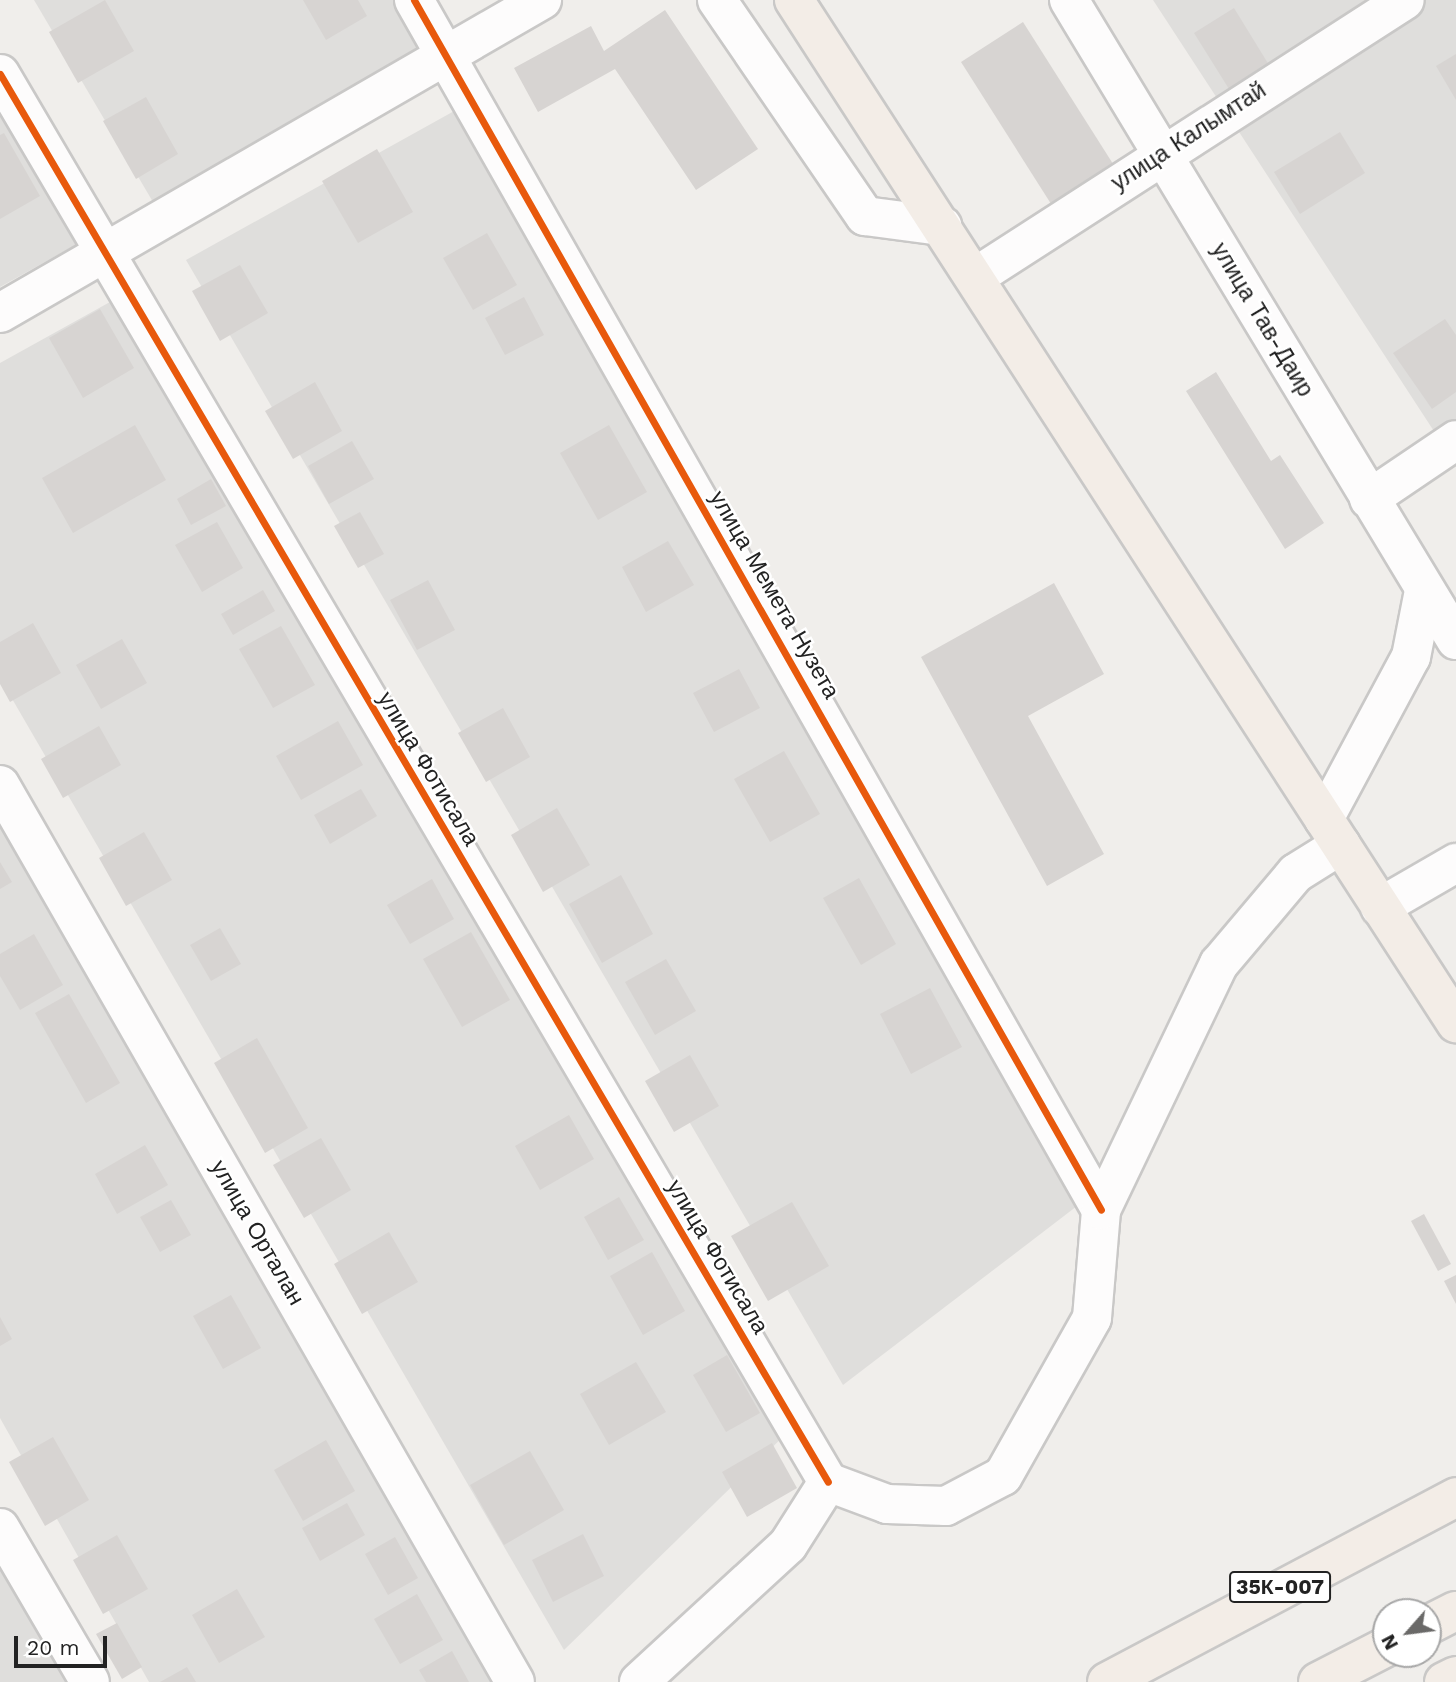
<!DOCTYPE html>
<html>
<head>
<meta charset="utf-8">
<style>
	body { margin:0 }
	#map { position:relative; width:1456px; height:1682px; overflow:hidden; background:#f0eeeb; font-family:"Work Sans",sans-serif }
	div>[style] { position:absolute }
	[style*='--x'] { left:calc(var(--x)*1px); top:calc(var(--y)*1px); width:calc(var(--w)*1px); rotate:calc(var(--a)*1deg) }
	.residential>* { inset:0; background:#dfdedc }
	.building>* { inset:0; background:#d7d4d2 }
	.roads { filter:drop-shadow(2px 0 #c9c8c7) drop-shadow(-2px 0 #c9c8c7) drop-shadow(0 2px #c9c8c7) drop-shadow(0 -2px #c9c8c7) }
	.minor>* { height:38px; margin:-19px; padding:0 19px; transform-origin:19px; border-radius:19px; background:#fdfcfc }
	.major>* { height:38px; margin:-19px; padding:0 19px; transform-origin:19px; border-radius:19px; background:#f3ede7 }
	.cycleway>* { height:7px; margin:-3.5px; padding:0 3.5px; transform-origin:3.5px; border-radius:3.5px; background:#e8590c }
	span { translate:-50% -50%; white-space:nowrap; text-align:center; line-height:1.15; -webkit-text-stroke:5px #fff; paint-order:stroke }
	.shield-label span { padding:2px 5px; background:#fff; border:2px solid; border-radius:5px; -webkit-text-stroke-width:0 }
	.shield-label { font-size:21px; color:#222; font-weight:700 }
	.street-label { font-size:23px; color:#222 }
	.north { position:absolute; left:1372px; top:1598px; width:70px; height:70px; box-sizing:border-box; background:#fff; border:2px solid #a7a7a7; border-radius:50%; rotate:242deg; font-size:19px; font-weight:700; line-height:28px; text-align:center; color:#222 }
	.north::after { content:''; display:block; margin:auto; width:24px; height:32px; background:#6a6968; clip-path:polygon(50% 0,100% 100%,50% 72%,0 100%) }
	.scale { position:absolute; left:14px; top:1636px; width:93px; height:32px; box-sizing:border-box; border:4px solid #222; border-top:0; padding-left:9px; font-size:21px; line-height:24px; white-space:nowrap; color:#222; -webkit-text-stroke:5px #fff; paint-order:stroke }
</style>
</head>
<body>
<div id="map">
	<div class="residential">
		<div style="clip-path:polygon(34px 0,405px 0,432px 48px,153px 202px)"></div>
		<div style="clip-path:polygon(1153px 0,1456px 0,1456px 465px)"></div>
		<div style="clip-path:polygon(0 72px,95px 234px,0 287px)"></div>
		<div style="clip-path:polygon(465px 105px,1094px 1193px,843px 1385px,186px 260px)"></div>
		<div style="clip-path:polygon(128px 292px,792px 1428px,564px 1650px,0 678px,0 363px)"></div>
		<div style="clip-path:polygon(0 810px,506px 1682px,149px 1682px,0 1418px)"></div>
		<div style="clip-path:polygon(0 1552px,73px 1682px,0 1682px)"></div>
	</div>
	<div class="building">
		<div style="clip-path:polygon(105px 0,134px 51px,78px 83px,49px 32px)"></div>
		<div style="clip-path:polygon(303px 0,358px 0,367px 16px,326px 40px)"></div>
		<div style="clip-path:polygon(1234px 8px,1269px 65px,1229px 89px,1194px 33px)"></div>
		<div style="clip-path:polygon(665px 10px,758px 149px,696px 190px,615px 69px,538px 112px,514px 68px,591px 26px,604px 51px)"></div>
		<div style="clip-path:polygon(1023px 22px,1115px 167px,1053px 207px,961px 62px)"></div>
		<div style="clip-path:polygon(1456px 54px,1456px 100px,1436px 66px)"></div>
		<div style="clip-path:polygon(146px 97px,178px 154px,136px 179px,103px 121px)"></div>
		<div style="clip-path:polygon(1340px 132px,1365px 173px,1300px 214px,1274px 172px)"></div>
		<div style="clip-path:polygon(4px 133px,40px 196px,0 219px,0 135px)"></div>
		<div style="clip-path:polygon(377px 149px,413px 212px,358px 243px,322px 181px)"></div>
		<div style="clip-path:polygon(487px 233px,517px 285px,473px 310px,443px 258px)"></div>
		<div style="clip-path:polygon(240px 265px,268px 313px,220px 341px,192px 291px)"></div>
		<div style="clip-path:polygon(524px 297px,544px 335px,505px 355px,485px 318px)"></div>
		<div style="clip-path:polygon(100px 309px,134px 368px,83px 398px,49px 338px)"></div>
		<div style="clip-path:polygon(1445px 319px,1456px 335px,1456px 392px,1432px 409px,1393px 353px)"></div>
		<div style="clip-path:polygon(1216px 372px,1271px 461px,1280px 455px,1324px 523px,1285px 549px,1186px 391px)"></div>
		<div style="clip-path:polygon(315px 382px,342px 431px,293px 459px,265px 411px)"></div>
		<div style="clip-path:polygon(135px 425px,166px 480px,73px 533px,42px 478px)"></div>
		<div style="clip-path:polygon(609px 425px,647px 492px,598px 520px,560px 453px)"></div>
		<div style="clip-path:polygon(352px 441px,374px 479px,329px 504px,308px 466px)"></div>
		<div style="clip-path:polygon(211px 479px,226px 506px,191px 525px,177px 499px)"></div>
		<div style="clip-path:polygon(360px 512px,384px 554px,358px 568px,334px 526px)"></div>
		<div style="clip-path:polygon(217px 522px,243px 568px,202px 592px,175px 545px)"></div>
		<div style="clip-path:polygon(668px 541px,694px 585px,646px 612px,622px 567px)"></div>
		<div style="clip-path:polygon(428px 580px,455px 630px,417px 650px,390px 600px)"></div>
		<div style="clip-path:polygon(1054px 583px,1104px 674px,1028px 716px,1104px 854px,1047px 886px,921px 657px)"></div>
		<div style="clip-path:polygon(263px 590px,275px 611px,233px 635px,221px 614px)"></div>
		<div style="clip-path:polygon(33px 623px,61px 673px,10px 702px,0 684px,0 642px)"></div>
		<div style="clip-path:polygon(281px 626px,315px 685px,273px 708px,239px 649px)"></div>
		<div style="clip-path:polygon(122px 639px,147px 683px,101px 709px,76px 665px)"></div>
		<div style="clip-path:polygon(739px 669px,760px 708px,714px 732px,693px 693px)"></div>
		<div style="clip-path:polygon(503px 708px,530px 757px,486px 782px,458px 733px)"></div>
		<div style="clip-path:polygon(338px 721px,363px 765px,301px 800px,276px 756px)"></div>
		<div style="clip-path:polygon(99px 726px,121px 765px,63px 798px,41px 759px)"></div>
		<div style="clip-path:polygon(784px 751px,820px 814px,770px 842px,734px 779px)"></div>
		<div style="clip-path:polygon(361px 789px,377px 816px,330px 844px,314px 815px)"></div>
		<div style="clip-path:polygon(557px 808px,590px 865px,543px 892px,511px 835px)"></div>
		<div style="clip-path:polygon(144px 832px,172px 880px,126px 906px,99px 858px)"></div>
		<div style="clip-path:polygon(0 862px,12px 882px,0 889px)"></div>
		<div style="clip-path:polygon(621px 875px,653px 934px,602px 963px,569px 904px)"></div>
		<div style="clip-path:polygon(859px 878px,896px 944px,861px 965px,823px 898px)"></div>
		<div style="clip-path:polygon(432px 879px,454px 919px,410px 944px,387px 905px)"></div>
		<div style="clip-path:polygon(220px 928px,241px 964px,211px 981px,190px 945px)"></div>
		<div style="clip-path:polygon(471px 932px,510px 1000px,462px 1027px,423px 959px)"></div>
		<div style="clip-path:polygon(34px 934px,63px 985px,20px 1010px,0 976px,0 954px)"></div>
		<div style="clip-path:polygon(666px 959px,696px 1011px,655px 1035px,625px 982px)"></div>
		<div style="clip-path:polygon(930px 988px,962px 1047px,911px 1074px,880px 1014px)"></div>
		<div style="clip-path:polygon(69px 994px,120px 1083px,86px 1103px,35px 1013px)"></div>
		<div style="clip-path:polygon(257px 1038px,308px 1128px,265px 1153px,214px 1063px)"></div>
		<div style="clip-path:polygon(690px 1055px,719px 1106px,674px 1132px,645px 1081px)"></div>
		<div style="clip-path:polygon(569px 1115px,594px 1159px,540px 1190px,515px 1146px)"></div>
		<div style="clip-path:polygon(321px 1138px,351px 1190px,304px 1218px,273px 1165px)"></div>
		<div style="clip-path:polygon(145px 1145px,168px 1185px,117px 1214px,95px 1174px)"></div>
		<div style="clip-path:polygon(619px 1197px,644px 1240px,608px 1260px,584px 1217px)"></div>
		<div style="clip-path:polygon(171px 1200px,191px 1235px,160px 1252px,140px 1217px)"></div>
		<div style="clip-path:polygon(792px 1202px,829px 1266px,768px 1301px,731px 1236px)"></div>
		<div style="clip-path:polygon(1424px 1214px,1451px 1264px,1438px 1271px,1411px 1221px)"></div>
		<div style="clip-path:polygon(389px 1232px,418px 1282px,362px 1314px,334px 1264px)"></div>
		<div style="clip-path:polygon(652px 1252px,685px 1311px,643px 1335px,610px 1276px)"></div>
		<div style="clip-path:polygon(1456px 1275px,1456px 1304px,1444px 1281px)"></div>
		<div style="clip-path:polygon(231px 1295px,261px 1348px,223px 1369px,193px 1316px)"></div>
		<div style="clip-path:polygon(0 1317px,12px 1339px,0 1346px)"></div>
		<div style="clip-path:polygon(727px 1355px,760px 1413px,726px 1432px,693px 1375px)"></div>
		<div style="clip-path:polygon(636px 1362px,666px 1412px,609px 1445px,580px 1394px)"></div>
		<div style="clip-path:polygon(53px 1437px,89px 1500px,45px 1526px,9px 1462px)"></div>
		<div style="clip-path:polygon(326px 1440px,355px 1491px,303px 1521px,274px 1470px)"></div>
		<div style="clip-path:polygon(772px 1443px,797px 1488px,747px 1517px,722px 1472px)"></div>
		<div style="clip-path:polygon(530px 1451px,564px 1510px,504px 1545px,470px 1485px)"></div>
		<div style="clip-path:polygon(347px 1503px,365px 1535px,320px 1561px,302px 1528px)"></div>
		<div style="clip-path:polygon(583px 1534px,604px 1576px,553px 1602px,532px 1560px)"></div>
		<div style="clip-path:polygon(117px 1535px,148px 1589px,103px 1614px,73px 1560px)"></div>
		<div style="clip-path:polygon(395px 1537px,418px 1578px,388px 1595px,365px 1554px)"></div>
		<div style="clip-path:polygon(237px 1589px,265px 1637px,219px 1663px,192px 1615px)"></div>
		<div style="clip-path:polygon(417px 1594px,443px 1640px,400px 1664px,374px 1619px)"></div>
		<div style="clip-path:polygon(117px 1623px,142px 1667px,122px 1679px,96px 1634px)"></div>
		<div style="clip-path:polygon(452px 1651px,469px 1682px,426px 1682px,419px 1670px)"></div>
		<div style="clip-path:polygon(187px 1667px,196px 1682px,160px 1682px)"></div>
	</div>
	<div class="roads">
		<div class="minor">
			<div style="--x:414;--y:0;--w:1391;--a:60.41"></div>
			<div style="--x:717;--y:0;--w:262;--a:55.6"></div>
			<div style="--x:865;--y:216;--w:78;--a:7.4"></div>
			<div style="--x:1069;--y:0;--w:748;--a:58.84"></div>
			<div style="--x:0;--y:74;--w:1633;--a:59.54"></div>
			<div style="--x:975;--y:277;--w:511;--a:-32.79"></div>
			<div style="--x:0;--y:313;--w:626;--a:-30.01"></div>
			<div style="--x:1369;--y:499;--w:105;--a:-34.1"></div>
			<div style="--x:0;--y:785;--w:1034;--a:60.14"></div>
			<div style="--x:1324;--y:819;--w:184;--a:-61.8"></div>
			<div style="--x:1411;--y:657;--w:67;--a:-78.9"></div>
			<div style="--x:1380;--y:907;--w:88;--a:-30.1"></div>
			<div style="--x:0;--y:1528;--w:178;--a:59.7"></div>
			<div style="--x:639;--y:1682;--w:202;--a:-42.6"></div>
			<div style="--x:788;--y:1545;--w:75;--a:-57.6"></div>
			<div style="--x:828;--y:1482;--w:63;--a:20.4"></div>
			<div style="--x:887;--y:1504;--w:59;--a:1.9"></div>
			<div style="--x:946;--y:1506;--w:64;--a:-27.8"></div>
			<div style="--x:1003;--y:1476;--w:181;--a:-60.6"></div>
			<div style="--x:1092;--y:1318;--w:108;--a:-85.2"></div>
			<div style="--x:1101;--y:1210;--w:273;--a:-64.4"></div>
			<div style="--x:1219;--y:964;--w:119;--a:-49.8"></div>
			<div style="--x:1296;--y:873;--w:53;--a:-31.9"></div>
		</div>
		<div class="major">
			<div style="--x:794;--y:0;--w:1219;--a:57.09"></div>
			<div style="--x:1428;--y:1625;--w:31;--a:-27"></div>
			<div style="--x:1107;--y:1682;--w:395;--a:-27.9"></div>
			<div style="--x:1318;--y:1682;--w:76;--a:-27.2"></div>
			<div style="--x:1444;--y:1682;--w:13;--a:-27"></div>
		</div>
	</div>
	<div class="cycleway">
		<div style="--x:414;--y:0;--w:1391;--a:60.41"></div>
		<div style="--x:0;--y:74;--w:1633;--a:59.54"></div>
	</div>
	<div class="shield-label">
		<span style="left:1280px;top:1587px">35К-007</span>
	</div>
	<div class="street-label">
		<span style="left:1189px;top:137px;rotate:-33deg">улица Калымтай</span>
		<span style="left:1262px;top:320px;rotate:59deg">улица Тав-Даир</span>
		<span style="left:774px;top:595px;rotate:60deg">улица Мемета Нузета</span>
		<span style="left:428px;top:769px;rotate:59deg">улица Фотисала</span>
		<span style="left:257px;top:1233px;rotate:60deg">улица Орталан</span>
		<span style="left:717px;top:1257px;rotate:59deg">улица Фотисала</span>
	</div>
	<div class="north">N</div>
	<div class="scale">20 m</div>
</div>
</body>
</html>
